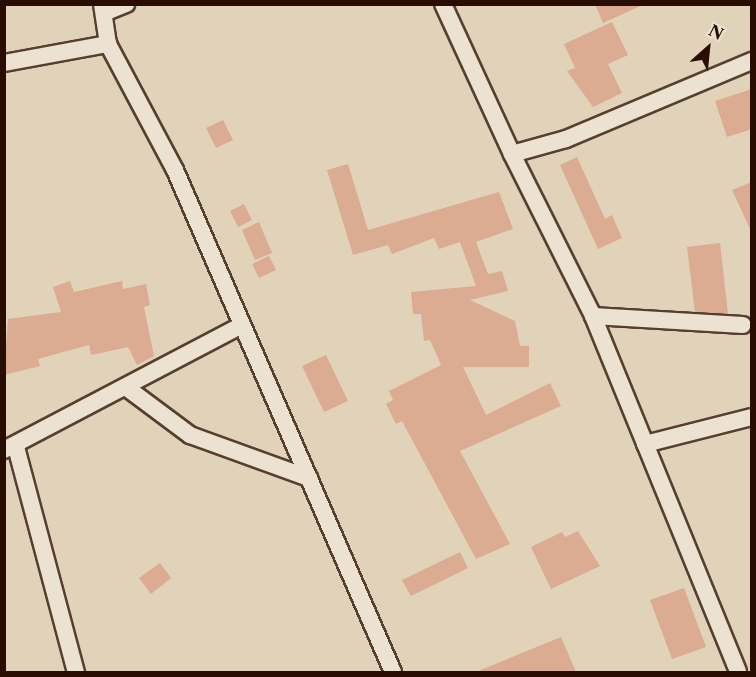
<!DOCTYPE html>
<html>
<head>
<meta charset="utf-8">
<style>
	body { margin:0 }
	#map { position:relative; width:756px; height:677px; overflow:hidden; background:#e0d3b9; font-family:"Libre Caslon Text",serif }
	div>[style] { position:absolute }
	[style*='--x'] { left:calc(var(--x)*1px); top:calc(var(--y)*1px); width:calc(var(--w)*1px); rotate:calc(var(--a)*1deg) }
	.building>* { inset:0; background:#dbab92 }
	.roads { filter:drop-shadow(2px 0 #573e30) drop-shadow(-2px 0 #573e30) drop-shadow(0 2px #573e30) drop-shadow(0 -2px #573e30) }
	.street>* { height:16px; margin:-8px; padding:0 8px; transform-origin:8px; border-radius:8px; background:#ebe2d2 }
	span { translate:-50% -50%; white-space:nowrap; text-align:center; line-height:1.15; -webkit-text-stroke:4.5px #ebe2d2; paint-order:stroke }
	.frame { position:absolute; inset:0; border:6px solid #290c02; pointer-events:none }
	.north { position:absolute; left:678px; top:18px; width:60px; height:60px; -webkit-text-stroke:4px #ebe2d2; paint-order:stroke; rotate:27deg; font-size:16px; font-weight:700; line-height:24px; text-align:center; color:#290c02 }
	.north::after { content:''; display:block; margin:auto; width:21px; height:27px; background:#290c02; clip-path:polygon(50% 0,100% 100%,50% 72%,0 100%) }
</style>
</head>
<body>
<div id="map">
	<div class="building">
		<div style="clip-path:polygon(595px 4px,645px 4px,603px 23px)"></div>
		<div style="clip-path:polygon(612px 22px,628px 55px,608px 64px,622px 93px,593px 107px,567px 71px,575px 68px,564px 44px)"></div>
		<div style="clip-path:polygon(752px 89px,752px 129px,727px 137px,715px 101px)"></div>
		<div style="clip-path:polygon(223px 120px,233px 140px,216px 148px,206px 128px)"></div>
		<div style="clip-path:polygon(577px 157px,605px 219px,612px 215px,622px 238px,598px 249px,560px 165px)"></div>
		<div style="clip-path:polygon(348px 164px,368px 230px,499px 192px,513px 229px,476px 242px,488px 274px,502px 271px,508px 291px,470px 300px,515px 321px,520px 346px,529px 346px,529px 367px,463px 367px,486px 415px,550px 383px,561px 406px,460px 451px,510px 544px,476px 559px,402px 421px,396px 424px,386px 404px,393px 400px,389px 391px,441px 365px,430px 340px,424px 341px,421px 314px,413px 314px,411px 292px,476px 286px,460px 242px,439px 249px,434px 238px,392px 254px,388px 245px,353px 255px,327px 170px)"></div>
		<div style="clip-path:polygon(752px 182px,752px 233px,732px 190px)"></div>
		<div style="clip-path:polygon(244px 204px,252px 220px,238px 227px,230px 211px)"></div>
		<div style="clip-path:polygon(259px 222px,272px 253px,255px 260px,242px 230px)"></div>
		<div style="clip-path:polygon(720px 243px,728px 314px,695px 312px,687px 247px)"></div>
		<div style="clip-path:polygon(269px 256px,276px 270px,259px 278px,252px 264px)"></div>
		<div style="clip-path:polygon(70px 281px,74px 292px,122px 281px,123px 289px,146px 284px,150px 305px,144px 307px,154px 356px,137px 365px,128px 347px,91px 355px,89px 345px,38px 359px,40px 366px,4px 375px,8px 319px,61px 312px,53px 287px)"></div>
		<div style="clip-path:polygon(326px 355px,348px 401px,324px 412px,302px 366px)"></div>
		<div style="clip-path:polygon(578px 531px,600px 566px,551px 589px,531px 547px,562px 532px,565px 537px)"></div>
		<div style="clip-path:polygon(460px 552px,468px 568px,411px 596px,402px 580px)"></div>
		<div style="clip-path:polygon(160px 563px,171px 578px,151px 594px,139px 578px)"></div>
		<div style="clip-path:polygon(684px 588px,706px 647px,672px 659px,650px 600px)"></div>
		<div style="clip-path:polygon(561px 637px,576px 672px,476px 672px)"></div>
	</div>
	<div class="roads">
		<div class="street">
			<div style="--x:102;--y:4;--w:40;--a:81.5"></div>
			<div style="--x:108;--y:44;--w:143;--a:62"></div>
			<div style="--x:175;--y:170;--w:547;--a:66.53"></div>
			<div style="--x:443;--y:4;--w:165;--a:65.3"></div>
			<div style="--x:512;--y:154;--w:56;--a:-15.5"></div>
			<div style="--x:566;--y:139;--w:202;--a:-22.8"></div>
			<div style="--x:106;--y:12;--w:22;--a:-22"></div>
			<div style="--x:4;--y:63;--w:106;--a:-10.4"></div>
			<div style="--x:512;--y:154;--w:181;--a:63.4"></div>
			<div style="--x:593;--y:316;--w:384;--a:67.8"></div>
			<div style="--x:593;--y:316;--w:150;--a:3.4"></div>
			<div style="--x:127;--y:388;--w:79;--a:36.7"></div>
			<div style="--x:190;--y:435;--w:127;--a:19.9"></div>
			<div style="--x:645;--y:444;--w:110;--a:-14.2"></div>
			<div style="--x:16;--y:447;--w:233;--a:75.1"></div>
			<div style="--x:4;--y:450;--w:269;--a:-27.7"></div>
		</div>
	</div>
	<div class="frame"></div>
	<div class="north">N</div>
</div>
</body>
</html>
